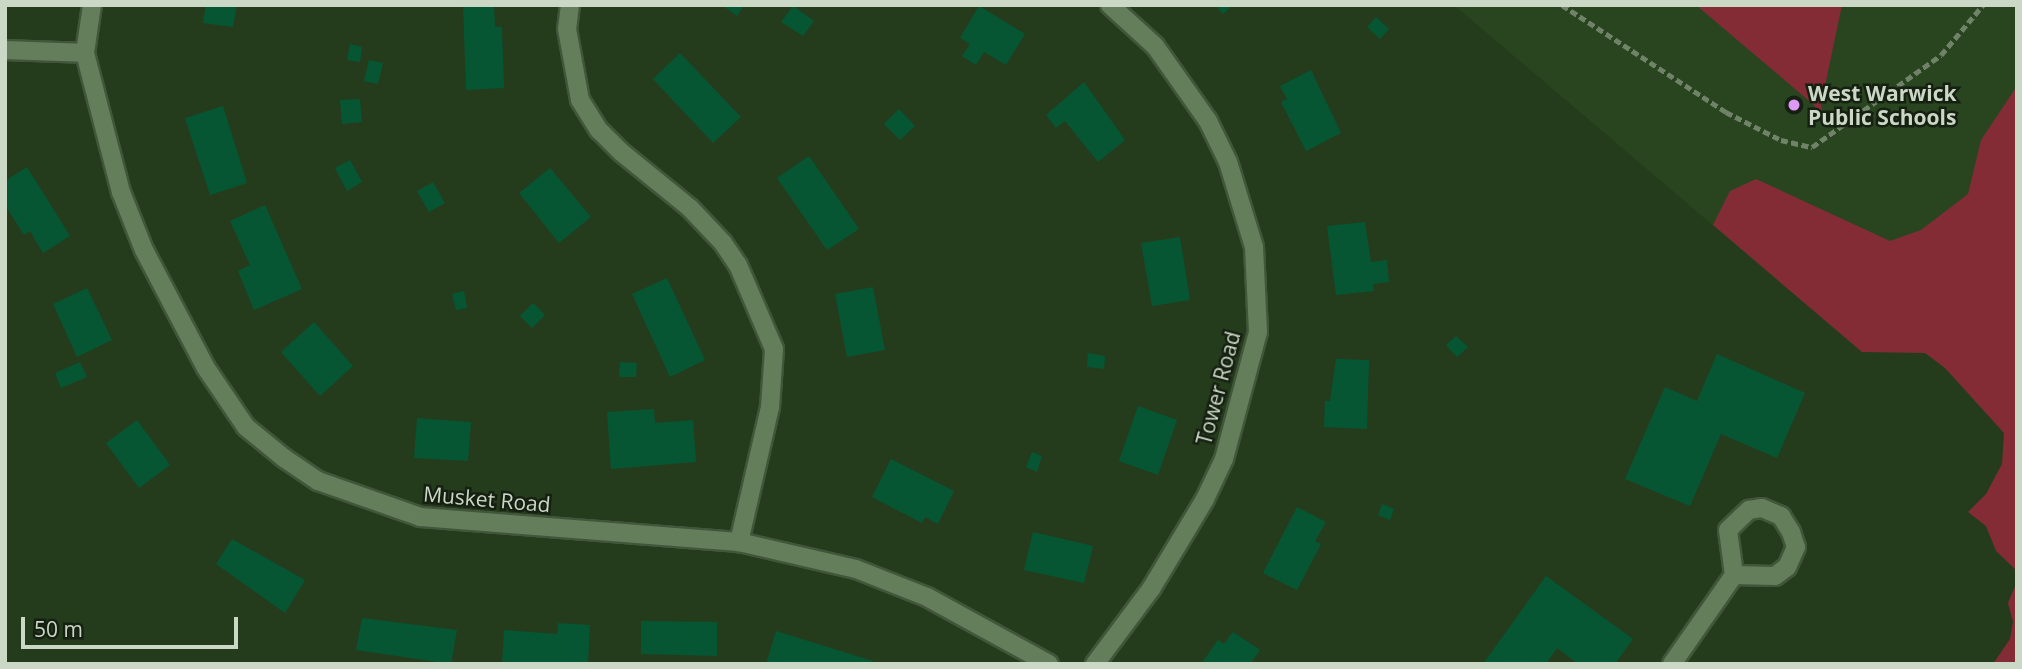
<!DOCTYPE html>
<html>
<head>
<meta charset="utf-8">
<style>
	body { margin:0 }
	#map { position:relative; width:2022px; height:669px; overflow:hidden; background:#253c1c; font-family:"Open Sans",sans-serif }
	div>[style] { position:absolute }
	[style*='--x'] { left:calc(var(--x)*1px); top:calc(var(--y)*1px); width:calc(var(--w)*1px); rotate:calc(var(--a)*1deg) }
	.built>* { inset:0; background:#29451f }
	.green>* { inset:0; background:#832c35 }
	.building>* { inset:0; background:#065634 }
	.path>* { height:4.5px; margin-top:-2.25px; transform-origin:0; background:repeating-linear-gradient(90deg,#708369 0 7px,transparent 0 10.5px) }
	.roads { filter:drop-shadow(2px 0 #41563a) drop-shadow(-2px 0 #41563a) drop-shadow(0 2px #41563a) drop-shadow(0 -2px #41563a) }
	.minor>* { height:18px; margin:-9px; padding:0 9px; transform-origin:9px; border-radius:9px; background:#647e5b }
	.dots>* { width:19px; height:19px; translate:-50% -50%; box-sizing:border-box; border:4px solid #162012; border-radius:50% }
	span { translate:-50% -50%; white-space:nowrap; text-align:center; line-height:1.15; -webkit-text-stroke:5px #162012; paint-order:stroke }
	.poi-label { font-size:21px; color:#cad8c5; font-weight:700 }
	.left { translate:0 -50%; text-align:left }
	.street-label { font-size:21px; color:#cad8c5 }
	.frame { position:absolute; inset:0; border:7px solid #cad8c5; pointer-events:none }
	.scale { position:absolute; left:21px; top:617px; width:217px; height:32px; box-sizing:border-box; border:4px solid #cad8c5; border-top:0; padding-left:9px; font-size:21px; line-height:24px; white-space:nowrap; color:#cad8c5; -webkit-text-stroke:5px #162012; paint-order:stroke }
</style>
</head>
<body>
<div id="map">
	<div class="built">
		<div style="clip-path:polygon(1454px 5px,2017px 5px,2017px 266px,1862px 352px)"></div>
	</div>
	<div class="green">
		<div style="clip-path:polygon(1696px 5px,1842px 5px,1821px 105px,1823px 114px,1815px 114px,1815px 106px)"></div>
		<div style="clip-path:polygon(2017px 86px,2017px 664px,1993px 664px,2010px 639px,2013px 622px,2008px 603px,2016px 584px,2015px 569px,1996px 551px,1986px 526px,1968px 512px,1986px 494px,2002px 464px,2004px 433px,1945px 368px,1925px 353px,1862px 352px,1713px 225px,1730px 191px,1756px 179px,1890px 241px,1921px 230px,1968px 194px,1981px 140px)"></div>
	</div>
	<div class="building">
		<div style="clip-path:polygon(206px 5px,237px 5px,233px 27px,203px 23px)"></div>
		<div style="clip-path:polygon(463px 5px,494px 5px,495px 27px,502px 27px,504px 88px,466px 90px)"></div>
		<div style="clip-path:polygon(722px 5px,744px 5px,737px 16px)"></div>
		<div style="clip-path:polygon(1215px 5px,1233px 5px,1223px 14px)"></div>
		<div style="clip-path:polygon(793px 6px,814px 21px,803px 36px,781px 22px)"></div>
		<div style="clip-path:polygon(979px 6px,1025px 34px,1006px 65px,984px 52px,976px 65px,962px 56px,970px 44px,960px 38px)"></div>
		<div style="clip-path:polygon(1376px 17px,1389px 29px,1380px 39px,1367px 27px)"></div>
		<div style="clip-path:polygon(350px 44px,362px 47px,360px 62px,347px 60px)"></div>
		<div style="clip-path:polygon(680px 53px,741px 117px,713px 143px,653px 79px)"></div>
		<div style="clip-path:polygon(369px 60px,383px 63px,378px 84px,364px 81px)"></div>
		<div style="clip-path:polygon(1311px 70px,1341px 133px,1306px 151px,1281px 102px,1287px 99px,1280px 86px)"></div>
		<div style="clip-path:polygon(1084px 82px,1125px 140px,1098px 162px,1065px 121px,1056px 128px,1046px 115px)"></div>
		<div style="clip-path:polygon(360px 99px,362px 122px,342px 124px,340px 100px)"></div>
		<div style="clip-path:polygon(223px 106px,247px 183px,210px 195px,185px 118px)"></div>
		<div style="clip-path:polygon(899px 109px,915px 126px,900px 140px,884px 124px)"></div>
		<div style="clip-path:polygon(809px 156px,859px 229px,827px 250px,777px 178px)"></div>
		<div style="clip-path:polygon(350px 160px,362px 182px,347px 191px,335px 168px)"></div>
		<div style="clip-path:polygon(27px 167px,70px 236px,43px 253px,30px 231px,24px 235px,5px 205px,5px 181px)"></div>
		<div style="clip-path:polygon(550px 168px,591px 217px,559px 243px,519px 193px)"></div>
		<div style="clip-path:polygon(433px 182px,445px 203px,429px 212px,417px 191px)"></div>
		<div style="clip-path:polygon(265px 205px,302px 289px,254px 310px,238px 271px,250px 265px,230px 221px)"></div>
		<div style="clip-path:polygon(1365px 222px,1371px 262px,1387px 260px,1389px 282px,1373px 284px,1374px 291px,1336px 295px,1327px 226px)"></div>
		<div style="clip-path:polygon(1180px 237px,1190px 300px,1152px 306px,1141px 243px)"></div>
		<div style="clip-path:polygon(667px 278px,705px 360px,670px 377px,632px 294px)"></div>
		<div style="clip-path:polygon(873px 287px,885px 350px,847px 357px,835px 294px)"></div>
		<div style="clip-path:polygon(87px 288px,112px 340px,77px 357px,53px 304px)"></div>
		<div style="clip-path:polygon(464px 291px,467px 308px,456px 310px,452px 294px)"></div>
		<div style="clip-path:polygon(533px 303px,545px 315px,532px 328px,520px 316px)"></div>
		<div style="clip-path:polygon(314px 322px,353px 366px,320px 396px,281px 352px)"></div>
		<div style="clip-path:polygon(1456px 336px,1468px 347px,1457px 357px,1446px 345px)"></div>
		<div style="clip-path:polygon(1088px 353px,1105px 356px,1104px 369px,1087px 367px)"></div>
		<div style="clip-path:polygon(1717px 354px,1805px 393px,1777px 458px,1721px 434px,1690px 506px,1625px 479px,1665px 387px,1697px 401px)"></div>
		<div style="clip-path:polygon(1336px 359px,1369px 360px,1367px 429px,1324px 427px,1325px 401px,1330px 401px)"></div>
		<div style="clip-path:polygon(80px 362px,87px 377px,61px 388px,55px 373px)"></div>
		<div style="clip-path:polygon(620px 362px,637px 363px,636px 377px,619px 377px)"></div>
		<div style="clip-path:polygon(1138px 406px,1177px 420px,1158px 475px,1119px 461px)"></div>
		<div style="clip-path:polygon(654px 409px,655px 423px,693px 420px,696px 462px,611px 469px,607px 412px)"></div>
		<div style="clip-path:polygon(417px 418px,471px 422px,468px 461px,414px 458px)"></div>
		<div style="clip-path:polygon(137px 420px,170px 465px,139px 488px,106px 443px)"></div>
		<div style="clip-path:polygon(1032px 452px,1042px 456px,1037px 472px,1026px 467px)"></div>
		<div style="clip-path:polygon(891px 459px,954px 491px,938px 524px,925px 517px,922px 523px,872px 497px)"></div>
		<div style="clip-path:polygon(1382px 504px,1394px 509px,1390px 520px,1378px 515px)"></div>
		<div style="clip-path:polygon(1297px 507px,1326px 522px,1315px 541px,1321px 544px,1297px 590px,1263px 573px)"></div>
		<div style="clip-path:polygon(1033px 532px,1093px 546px,1084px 583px,1024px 570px)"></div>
		<div style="clip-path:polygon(232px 539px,305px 580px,285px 613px,216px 564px)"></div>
		<div style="clip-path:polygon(1546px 576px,1633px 639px,1615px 664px,1578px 664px,1557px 648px,1546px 664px,1483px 664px)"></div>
		<div style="clip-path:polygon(362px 618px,457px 630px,451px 664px,356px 650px)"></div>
		<div style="clip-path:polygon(641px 621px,717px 622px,717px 656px,641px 654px)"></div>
		<div style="clip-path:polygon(558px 623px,590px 625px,588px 664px,502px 664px,504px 630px,557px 634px)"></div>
		<div style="clip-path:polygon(776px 631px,873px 661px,873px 664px,766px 664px)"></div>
		<div style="clip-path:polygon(1233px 632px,1260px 650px,1250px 664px,1201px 664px,1218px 640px,1224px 644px)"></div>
	</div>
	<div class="path">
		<div style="--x:1562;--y:5;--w:196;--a:33.1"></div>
		<div style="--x:1726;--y:112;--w:62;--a:27"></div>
		<div style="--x:1781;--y:140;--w:32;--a:13"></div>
		<div style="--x:1812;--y:147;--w:158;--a:-35.5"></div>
		<div style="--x:1941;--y:55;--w:65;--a:-50"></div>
	</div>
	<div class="roads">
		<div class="minor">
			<div style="--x:92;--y:5;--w:49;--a:98.3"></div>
			<div style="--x:85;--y:53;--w:144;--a:75.5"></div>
			<div style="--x:121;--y:192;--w:62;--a:68.4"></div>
			<div style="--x:144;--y:250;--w:133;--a:62.3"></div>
			<div style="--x:206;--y:368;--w:71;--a:55.9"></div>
			<div style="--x:246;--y:427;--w:49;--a:39.2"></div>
			<div style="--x:284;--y:458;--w:41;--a:34.1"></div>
			<div style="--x:318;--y:481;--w:108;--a:19.4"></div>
			<div style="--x:420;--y:517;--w:320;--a:4.5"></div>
			<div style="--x:739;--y:542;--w:120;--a:13"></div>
			<div style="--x:856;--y:569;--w:76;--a:21.5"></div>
			<div style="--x:927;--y:597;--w:139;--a:28.8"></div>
			<div style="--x:570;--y:5;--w:24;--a:97"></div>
			<div style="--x:567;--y:29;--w:72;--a:79.6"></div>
			<div style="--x:580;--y:100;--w:36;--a:58"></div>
			<div style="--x:599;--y:130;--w:31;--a:45"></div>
			<div style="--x:621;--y:152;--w:89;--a:39.1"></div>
			<div style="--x:690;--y:208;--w:48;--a:46.7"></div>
			<div style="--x:723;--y:243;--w:27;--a:56"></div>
			<div style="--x:738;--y:265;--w:91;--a:66.8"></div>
			<div style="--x:774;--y:349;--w:58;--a:93.9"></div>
			<div style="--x:770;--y:407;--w:139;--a:102.9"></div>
			<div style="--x:5;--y:50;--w:80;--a:2.1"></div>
			<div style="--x:1762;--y:508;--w:21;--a:23"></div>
			<div style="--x:1781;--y:516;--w:19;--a:58"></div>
			<div style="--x:1791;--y:532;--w:16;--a:72"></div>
			<div style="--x:1796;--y:547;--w:22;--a:114"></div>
			<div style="--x:1787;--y:567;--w:15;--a:143"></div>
			<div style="--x:1775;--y:576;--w:41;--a:-178.6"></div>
			<div style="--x:1734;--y:575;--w:45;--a:-97.6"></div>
			<div style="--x:1728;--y:530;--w:29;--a:-44"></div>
			<div style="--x:1749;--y:510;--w:13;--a:-9"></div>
			<div style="--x:1095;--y:664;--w:94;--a:-53.3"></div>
			<div style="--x:1151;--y:589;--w:105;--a:-59"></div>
			<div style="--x:1205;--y:499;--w:44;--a:-64.6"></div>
			<div style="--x:1224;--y:459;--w:131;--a:-75"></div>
			<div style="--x:1258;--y:332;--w:85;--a:-92.7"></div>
			<div style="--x:1254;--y:247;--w:89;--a:-107"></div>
			<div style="--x:1228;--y:162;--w:46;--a:-116"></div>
			<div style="--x:1208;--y:121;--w:92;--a:-125.2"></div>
			<div style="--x:1155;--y:46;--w:61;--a:-137.7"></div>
			<div style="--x:1672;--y:664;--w:108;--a:-55.1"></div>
		</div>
	</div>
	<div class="dots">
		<div style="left:1794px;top:105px;background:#dd99f3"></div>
	</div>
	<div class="poi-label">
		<span class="left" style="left:1808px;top:105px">West Warwick<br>Public Schools</span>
	</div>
	<div class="street-label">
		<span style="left:1218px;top:388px;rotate:-75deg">Tower Road</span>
		<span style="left:487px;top:499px;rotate:5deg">Musket Road</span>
	</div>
	<div class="frame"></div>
	<div class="scale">50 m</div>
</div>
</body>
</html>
